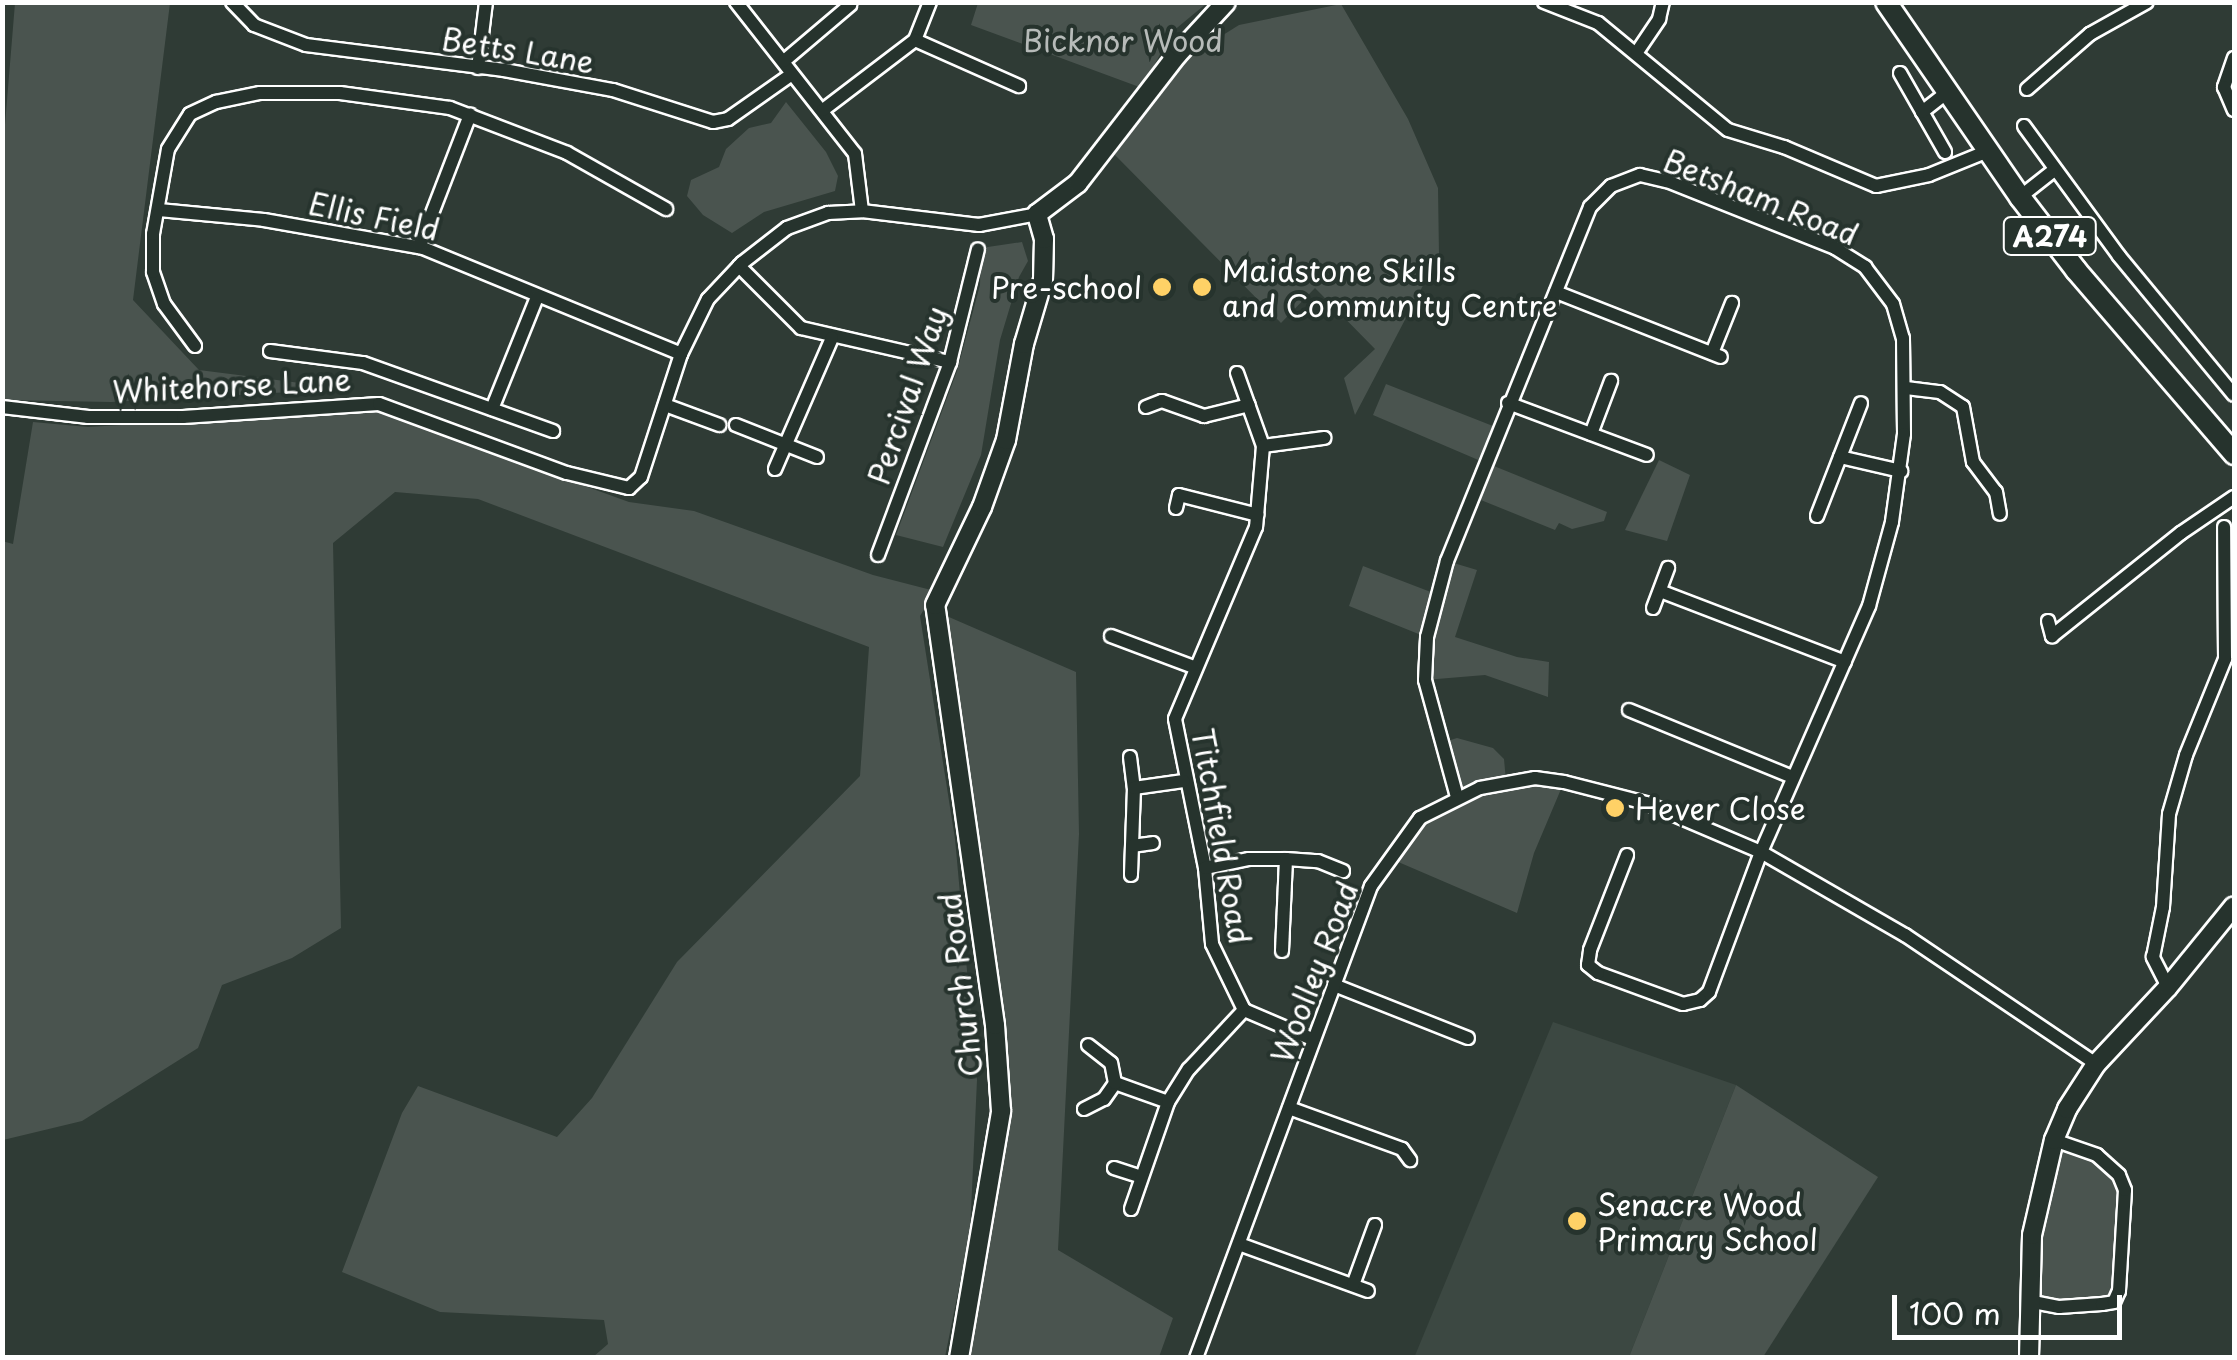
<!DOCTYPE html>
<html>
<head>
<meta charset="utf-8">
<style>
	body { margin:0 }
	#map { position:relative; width:2237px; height:1360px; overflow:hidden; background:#2f3b35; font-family:"Playpen Sans",sans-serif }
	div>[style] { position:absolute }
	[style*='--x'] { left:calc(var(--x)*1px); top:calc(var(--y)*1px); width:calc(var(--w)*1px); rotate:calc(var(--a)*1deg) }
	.built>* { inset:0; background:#3c4842 }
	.green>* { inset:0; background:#4a544f }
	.roads { filter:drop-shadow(2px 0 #fff) drop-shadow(-2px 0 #fff) drop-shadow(0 2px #fff) drop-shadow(0 -2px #fff) }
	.street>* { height:12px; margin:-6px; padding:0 6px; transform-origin:6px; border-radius:6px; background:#26332d }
	.secondary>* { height:18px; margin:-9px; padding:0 9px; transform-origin:9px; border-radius:9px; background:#26332d }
	.primary>* { height:20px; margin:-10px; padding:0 10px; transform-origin:10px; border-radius:10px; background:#26332d }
	.dots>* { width:28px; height:28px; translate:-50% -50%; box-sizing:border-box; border:5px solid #26332d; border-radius:50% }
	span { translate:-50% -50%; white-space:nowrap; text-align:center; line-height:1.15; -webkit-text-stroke:8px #26332d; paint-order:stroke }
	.shield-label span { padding:2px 8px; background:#26332d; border:2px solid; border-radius:8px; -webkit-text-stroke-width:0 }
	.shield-label { font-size:28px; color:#fff; font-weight:700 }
	.park-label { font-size:30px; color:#b7bbb9 }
	.street-label { font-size:30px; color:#fff }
	.poi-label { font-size:30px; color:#fff }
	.left { translate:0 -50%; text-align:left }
	.right { translate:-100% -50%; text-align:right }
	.frame { position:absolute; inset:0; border:5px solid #fff; pointer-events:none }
	.scale { position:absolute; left:1892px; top:1295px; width:230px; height:45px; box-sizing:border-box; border:5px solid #fff; border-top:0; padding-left:12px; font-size:30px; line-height:35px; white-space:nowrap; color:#fff; -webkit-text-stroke:8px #26332d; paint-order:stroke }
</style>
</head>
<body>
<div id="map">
	<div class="built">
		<div style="clip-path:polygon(1553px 1022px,1736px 1085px,1629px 1357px,1414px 1358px)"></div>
	</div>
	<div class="green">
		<div style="clip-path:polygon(15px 3px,170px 3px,133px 300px,199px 370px,346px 389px,111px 402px,3px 400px,2px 161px)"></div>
		<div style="clip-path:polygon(978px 3px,1207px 3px,1172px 32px,1142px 88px,971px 25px)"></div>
		<div style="clip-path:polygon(1341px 4px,1408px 119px,1438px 188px,1439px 255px,1355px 415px,1344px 378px,1375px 349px,1315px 288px,1281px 323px,1114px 154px,1180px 62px,1239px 25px)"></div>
		<div style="clip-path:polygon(786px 102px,826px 152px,838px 176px,835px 191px,764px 212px,732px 233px,703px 215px,687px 196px,691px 180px,719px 167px,726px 149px,749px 128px,771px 123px)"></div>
		<div style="clip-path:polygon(1022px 242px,1028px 261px,1019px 277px,1000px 340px,981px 455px,943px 547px,896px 535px,957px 371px,980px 285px,981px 248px)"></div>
		<div style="clip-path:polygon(1386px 384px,1498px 428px,1484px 462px,1607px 512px,1604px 521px,1572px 529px,1559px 523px,1555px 530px,1471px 496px,1483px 462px,1373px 415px)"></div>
		<div style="clip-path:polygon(375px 410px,629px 502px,694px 511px,873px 575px,935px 591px,920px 616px,955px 839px,977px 1080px,970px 1233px,945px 1357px,593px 1357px,608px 1344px,604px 1320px,440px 1312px,342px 1272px,402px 1113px,418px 1086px,557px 1137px,592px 1098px,677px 962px,860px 776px,869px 647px,478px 499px,395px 492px,333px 543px,341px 928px,292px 958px,222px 985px,198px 1048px,82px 1121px,3px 1140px,2px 541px,13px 544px,33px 422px,88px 427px)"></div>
		<div style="clip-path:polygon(1659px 460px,1690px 475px,1667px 541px,1625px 530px)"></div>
		<div style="clip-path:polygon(1447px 561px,1477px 570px,1455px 637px,1517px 657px,1549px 662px,1548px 697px,1485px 675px,1425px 680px,1426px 637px,1349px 606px,1363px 566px,1436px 594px)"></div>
		<div style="clip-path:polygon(942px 614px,1076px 672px,1079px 834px,1058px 1250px,1173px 1318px,1159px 1357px,965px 1357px,1010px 1124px)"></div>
		<div style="clip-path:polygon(1457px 738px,1493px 748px,1504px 759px,1506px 781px,1564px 782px,1534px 853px,1517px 913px,1389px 858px,1406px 836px,1457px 797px,1441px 743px)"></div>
		<div style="clip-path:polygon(1736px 1085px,1878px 1177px,1763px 1357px,1629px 1357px)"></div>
		<div style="clip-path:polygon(2054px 1140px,2097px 1155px,2125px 1190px,2114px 1302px,2028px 1301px)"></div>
	</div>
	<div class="roads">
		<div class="street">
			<div style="--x:232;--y:2;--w:32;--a:46"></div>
			<div style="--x:254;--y:25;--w:56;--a:21"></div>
			<div style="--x:306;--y:45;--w:200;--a:7.2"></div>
			<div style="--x:504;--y:70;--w:111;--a:10.4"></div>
			<div style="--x:613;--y:90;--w:105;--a:17.7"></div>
			<div style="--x:713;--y:122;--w:15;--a:-11"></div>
			<div style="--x:728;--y:119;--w:78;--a:-35.1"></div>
			<div style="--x:736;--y:2;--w:193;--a:51.9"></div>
			<div style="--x:855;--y:154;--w:57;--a:83"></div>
			<div style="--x:1544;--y:2;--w:58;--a:21.3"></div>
			<div style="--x:1598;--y:23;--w:168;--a:39.5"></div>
			<div style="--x:1728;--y:130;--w:59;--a:16.9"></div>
			<div style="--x:1784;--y:147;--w:100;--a:23"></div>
			<div style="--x:1876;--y:186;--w:54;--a:-11.7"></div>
			<div style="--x:1929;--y:175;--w:64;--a:-22.1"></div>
			<div style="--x:915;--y:40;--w:41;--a:-68.5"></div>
			<div style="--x:1637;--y:52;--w:40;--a:-56"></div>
			<div style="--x:1659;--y:19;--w:17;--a:-77"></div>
			<div style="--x:2234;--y:58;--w:31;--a:109"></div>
			<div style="--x:2224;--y:87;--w:25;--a:67"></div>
			<div style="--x:784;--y:61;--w:87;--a:-40.3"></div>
			<div style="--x:478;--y:68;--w:66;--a:-83.1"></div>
			<div style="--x:1900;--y:73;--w:91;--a:60.3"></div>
			<div style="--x:2027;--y:89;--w:84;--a:-41.1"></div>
			<div style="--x:2090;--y:34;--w:65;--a:-29.3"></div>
			<div style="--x:823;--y:110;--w:116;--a:-37.3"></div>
			<div style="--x:915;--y:40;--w:114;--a:23.9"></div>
			<div style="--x:1922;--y:112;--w:34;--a:-38"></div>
			<div style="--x:2024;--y:126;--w:161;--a:53.8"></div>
			<div style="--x:2119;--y:256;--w:180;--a:50.4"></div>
			<div style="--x:2020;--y:197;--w:42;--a:-38.2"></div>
			<div style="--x:159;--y:210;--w:105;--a:5.4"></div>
			<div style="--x:264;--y:220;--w:161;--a:10"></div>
			<div style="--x:423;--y:248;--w:279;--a:22.3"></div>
			<div style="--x:419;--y:247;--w:142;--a:-68.9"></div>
			<div style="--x:739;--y:266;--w:88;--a:45"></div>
			<div style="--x:801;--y:328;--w:153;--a:12.9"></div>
			<div style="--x:1556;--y:292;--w:177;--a:21.5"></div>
			<div style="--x:195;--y:346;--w:52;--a:-126.4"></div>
			<div style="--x:164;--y:304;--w:34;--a:-109"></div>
			<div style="--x:153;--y:272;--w:38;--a:-90"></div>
			<div style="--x:153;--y:234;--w:86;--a:-80"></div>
			<div style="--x:168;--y:149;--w:41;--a:-57.8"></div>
			<div style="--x:190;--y:114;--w:29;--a:-25"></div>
			<div style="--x:216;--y:102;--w:45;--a:-11.6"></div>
			<div style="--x:260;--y:93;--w:80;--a:0"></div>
			<div style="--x:340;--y:93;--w:111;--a:7.8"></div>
			<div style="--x:450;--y:108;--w:125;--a:21"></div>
			<div style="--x:567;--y:153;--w:114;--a:29.5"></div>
			<div style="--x:270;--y:351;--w:94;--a:7.4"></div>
			<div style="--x:363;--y:363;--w:202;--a:19.7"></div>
			<div style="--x:1712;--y:353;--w:54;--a:-68.2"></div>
			<div style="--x:1237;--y:373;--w:77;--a:70.4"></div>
			<div style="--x:1263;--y:446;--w:81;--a:94.9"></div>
			<div style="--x:1256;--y:527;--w:208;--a:112.9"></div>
			<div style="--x:1175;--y:719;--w:152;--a:78.6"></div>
			<div style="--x:1205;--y:868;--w:76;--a:84.7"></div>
			<div style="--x:1212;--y:944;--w:73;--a:64.1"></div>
			<div style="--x:1244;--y:1010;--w:74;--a:23.1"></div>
			<div style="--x:1906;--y:388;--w:34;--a:7"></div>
			<div style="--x:1940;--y:392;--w:27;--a:33"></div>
			<div style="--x:1963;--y:407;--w:56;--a:79.7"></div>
			<div style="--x:1973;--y:462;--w:38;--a:53"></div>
			<div style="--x:1996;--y:492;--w:22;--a:80"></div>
			<div style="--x:1508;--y:403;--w:148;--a:20.5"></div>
			<div style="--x:665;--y:405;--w:58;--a:20.3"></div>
			<div style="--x:2;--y:407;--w:87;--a:6.6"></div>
			<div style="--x:88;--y:417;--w:95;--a:0"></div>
			<div style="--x:183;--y:417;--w:196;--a:-3.8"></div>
			<div style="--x:379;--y:404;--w:200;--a:20.2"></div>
			<div style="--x:567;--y:473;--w:64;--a:13.6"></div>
			<div style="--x:629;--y:488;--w:16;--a:-43"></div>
			<div style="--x:641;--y:477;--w:129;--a:-72"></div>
			<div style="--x:681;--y:354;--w:61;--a:-63.9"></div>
			<div style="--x:708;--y:299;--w:50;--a:-46.6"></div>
			<div style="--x:742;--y:263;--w:57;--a:-37.9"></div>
			<div style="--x:787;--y:228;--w:44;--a:-20.1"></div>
			<div style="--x:828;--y:213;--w:34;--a:-3"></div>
			<div style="--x:862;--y:211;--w:118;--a:6.8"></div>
			<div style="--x:979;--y:225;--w:59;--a:-10.7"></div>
			<div style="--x:1146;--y:407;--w:17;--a:-21"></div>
			<div style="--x:1162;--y:401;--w:45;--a:19.7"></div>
			<div style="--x:1204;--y:416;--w:46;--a:-13.7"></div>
			<div style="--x:492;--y:409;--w:121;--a:-68.1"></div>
			<div style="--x:736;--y:425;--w:87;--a:21.6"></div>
			<div style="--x:1591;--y:434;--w:57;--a:-69.3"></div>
			<div style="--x:1263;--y:446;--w:62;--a:-7.5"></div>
			<div style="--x:1840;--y:457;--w:63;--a:12.9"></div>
			<div style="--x:775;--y:469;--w:143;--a:-66.5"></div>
			<div style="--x:1176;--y:508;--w:13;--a:-77"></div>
			<div style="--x:1179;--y:495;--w:81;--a:14.2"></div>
			<div style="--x:1817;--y:516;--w:121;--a:-68.7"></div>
			<div style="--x:878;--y:555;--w:206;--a:-69.5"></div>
			<div style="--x:950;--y:362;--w:116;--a:-76.1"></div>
			<div style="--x:1660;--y:591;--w:198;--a:21"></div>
			<div style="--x:1653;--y:608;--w:43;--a:-69.4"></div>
			<div style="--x:2048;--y:621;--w:16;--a:75"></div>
			<div style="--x:2052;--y:636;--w:165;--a:-38.6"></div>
			<div style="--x:2181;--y:533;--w:64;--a:-34.2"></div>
			<div style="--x:1111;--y:636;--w:89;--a:20.5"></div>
			<div style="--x:1629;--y:710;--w:176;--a:22.3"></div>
			<div style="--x:1130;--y:757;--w:31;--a:83"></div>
			<div style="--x:1134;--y:788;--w:87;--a:92"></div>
			<div style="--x:1134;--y:788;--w:50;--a:-8"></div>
			<div style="--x:1457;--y:797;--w:121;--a:-105.3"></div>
			<div style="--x:1425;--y:680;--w:43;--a:-87.3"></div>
			<div style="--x:1427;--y:637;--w:79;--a:-75.3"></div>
			<div style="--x:1447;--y:561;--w:382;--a:-68"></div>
			<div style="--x:1590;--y:207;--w:30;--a:-45"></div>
			<div style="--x:1611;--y:186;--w:31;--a:-21"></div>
			<div style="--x:1640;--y:175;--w:28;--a:13"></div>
			<div style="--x:1667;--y:181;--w:181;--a:21.7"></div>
			<div style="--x:1835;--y:248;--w:36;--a:32"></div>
			<div style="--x:1865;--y:267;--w:46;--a:52.9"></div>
			<div style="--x:1893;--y:304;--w:35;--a:74"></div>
			<div style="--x:1903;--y:338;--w:96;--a:89.4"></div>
			<div style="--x:1904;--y:434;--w:89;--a:97.8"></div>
			<div style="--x:1892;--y:522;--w:87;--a:105.3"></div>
			<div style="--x:1869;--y:606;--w:269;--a:113.7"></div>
			<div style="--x:1761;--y:852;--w:149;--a:110.4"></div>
			<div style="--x:1709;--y:992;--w:12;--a:138"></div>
			<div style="--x:1700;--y:1000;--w:17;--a:167"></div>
			<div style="--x:1683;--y:1004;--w:90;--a:-160"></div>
			<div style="--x:1598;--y:973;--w:13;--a:-141"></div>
			<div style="--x:1588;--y:965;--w:15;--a:-82"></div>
			<div style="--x:1590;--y:950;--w:102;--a:-68.7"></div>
			<div style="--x:1132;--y:846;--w:21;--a:-8"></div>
			<div style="--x:1205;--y:868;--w:45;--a:-11.6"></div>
			<div style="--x:1249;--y:859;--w:37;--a:0"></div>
			<div style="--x:1286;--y:859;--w:32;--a:4"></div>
			<div style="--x:1318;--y:861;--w:27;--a:22"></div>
			<div style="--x:1282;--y:951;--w:92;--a:-87.5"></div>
			<div style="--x:1334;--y:985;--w:144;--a:21.6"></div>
			<div style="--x:2168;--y:987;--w:34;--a:-117"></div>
			<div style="--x:2153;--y:957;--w:51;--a:-78.7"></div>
			<div style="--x:2163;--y:907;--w:93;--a:-86.3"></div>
			<div style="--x:2169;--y:814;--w:61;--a:-73.9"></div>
			<div style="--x:2186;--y:755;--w:104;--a:-67.9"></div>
			<div style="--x:2225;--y:659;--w:132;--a:-90.4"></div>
			<div style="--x:1115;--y:1083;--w:56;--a:19.7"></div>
			<div style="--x:1289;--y:1108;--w:120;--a:19.9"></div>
			<div style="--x:1402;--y:1149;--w:14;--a:54"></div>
			<div style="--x:1084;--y:1109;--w:22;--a:-27"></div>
			<div style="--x:1104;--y:1099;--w:19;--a:-55"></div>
			<div style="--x:1115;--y:1083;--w:20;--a:-101"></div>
			<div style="--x:1111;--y:1063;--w:29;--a:-142"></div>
			<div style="--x:1114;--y:1168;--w:28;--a:18"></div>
			<div style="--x:1131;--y:1209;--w:113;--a:-70.9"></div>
			<div style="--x:1168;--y:1102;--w:39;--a:-58"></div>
			<div style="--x:1189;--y:1069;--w:81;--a:-47"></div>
			<div style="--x:1239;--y:1244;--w:137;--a:20"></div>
			<div style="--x:1353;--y:1285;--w:64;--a:-69.9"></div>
			<div style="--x:2028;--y:1301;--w:32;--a:11"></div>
			<div style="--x:2059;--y:1307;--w:43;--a:-4"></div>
			<div style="--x:2102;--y:1304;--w:12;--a:-9"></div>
			<div style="--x:2114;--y:1302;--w:12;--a:-66"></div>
			<div style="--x:2119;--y:1291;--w:101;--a:-86.6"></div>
			<div style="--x:2125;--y:1190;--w:16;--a:-112"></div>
			<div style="--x:2119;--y:1175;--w:30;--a:-138"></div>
			<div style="--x:2097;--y:1155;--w:46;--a:-160.8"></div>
			<div style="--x:1196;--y:1358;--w:503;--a:-69.66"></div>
			<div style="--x:1371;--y:886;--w:84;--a:-54.2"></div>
			<div style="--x:1420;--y:818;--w:67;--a:-26.6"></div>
			<div style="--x:1480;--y:788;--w:56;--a:-10.3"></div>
			<div style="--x:1535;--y:778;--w:29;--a:8"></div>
			<div style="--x:1564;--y:782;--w:85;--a:14.4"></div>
			<div style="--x:1646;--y:803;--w:125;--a:23.1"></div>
			<div style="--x:1761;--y:852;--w:166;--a:30"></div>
			<div style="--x:1905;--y:935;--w:230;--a:34"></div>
		</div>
		<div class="secondary">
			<div style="--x:959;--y:1358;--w:251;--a:-80.3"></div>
			<div style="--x:1001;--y:1111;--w:86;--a:-94"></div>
			<div style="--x:995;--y:1025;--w:424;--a:-98.1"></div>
			<div style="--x:935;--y:605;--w:109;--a:-64.4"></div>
			<div style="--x:982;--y:507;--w:71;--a:-70.3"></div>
			<div style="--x:1006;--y:440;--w:98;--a:-79.4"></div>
			<div style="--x:1024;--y:344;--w:67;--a:-73.5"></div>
			<div style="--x:1043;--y:280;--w:41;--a:-88.6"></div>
			<div style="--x:1044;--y:239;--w:26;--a:-106"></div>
			<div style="--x:1037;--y:214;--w:51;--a:-37.1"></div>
			<div style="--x:1078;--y:183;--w:162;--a:-52.3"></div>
			<div style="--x:1177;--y:55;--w:72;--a:-47.2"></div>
			<div style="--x:2029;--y:1358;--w:123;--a:-88.6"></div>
			<div style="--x:2032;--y:1235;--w:98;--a:-77"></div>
			<div style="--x:2054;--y:1140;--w:34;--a:-67"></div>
			<div style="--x:2067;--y:1109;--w:54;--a:-57.2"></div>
			<div style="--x:2096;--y:1064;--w:105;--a:-46.9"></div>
			<div style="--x:2168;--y:987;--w:104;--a:-50.8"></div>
		</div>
		<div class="primary">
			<div style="--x:1886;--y:2;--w:237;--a:55.5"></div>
			<div style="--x:2020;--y:197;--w:92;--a:52.5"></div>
			<div style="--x:2076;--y:270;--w:243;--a:49.3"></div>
		</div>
	</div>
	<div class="dots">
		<div style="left:1162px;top:287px;background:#ffd166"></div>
		<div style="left:1202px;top:287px;background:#ffd166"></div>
		<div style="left:1615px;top:808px;background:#ffd166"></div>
		<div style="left:1577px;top:1221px;background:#ffd166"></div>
	</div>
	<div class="shield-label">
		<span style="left:2050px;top:236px">A274</span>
	</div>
	<div class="park-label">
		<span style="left:1123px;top:40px">Bicknor Wood</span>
	</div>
	<div class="street-label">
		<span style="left:518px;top:50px;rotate:9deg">Betts Lane</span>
		<span style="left:1761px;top:197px;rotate:22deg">Betsham Road</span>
		<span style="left:374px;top:216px;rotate:12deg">Ellis Field</span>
		<span style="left:232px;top:385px;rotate:-3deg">Whitehorse Lane</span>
		<span style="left:907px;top:395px;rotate:-71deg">Percival Way</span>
		<span style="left:1222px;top:836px;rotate:80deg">Titchfield Road</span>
		<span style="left:1314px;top:972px;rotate:-69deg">Woolley Road</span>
		<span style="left:960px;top:985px;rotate:-97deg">Church Road</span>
	</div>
	<div class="poi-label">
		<span class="left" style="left:1222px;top:287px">Maidstone Skills<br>and Community Centre</span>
		<span class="right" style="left:1142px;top:287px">Pre-school</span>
		<span class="left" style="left:1635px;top:808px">Hever Close</span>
		<span class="left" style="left:1597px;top:1221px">Senacre Wood<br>Primary School</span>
	</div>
	<div class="frame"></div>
	<div class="scale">100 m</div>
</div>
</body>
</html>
